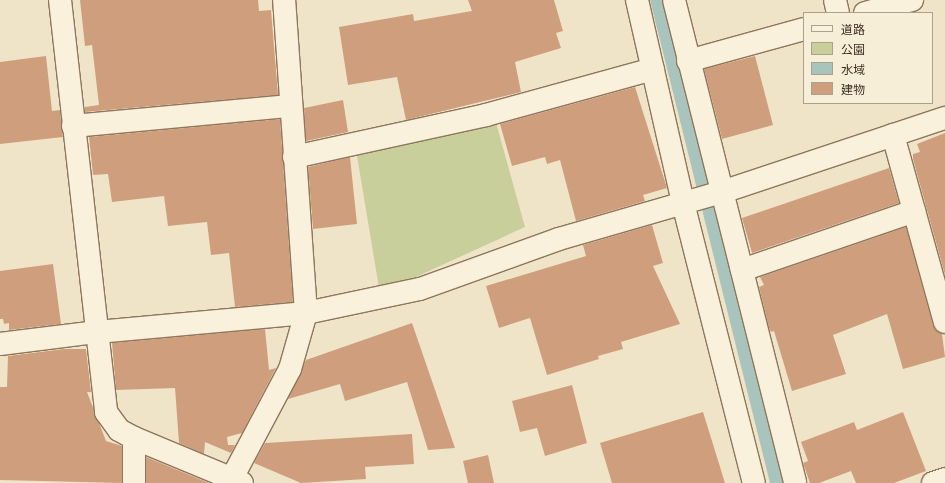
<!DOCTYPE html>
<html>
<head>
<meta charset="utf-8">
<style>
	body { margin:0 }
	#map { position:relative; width:945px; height:483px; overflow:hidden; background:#f0e4c8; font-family:Merriweather,"Noto Sans JP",serif }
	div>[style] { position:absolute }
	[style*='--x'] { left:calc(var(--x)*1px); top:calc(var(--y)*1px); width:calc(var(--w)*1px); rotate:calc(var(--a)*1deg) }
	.green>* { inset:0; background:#c9cf9b }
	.water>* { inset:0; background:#a9c4bc }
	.building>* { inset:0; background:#cf9f7d }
	.roads { filter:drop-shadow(1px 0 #8d765c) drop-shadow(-1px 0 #8d765c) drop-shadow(0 1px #8d765c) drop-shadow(0 -1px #8d765c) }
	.minor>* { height:22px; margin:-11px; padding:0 11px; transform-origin:11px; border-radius:11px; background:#faf1dc }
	span { translate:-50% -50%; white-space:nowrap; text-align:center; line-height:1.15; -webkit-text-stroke:3.5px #f7eed8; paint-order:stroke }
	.legend { position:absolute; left:803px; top:12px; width:130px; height:92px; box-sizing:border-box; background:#f7eed8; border:1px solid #ada18e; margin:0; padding:5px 7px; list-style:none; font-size:12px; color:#3d2e20 }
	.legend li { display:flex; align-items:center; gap:8px; height:20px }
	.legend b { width:20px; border:1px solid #ada18e }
</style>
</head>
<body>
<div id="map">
	<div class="green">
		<div style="clip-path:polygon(495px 119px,525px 227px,416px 277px,379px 288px,356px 150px)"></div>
	</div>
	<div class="water">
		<div style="clip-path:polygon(650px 0,666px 0,784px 483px,770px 483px)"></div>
	</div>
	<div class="building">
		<div style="clip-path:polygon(80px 0,258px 0,259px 11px,271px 10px,278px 95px,85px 112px,85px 107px,99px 105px,92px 45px,85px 46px)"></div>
		<div style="clip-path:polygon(468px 0,554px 0,563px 31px,556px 33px,561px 48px,515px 62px,521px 92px,406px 120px,397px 77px,348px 85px,339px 27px,413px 14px,414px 21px,472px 11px)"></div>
		<div style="clip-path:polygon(46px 56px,52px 111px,60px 110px,63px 137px,0 144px,0 62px)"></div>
		<div style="clip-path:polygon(755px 56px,773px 125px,722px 139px,704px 69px)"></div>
		<div style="clip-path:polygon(635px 87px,667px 188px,643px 195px,645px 201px,576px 221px,560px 160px,547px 164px,545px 157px,512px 166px,500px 124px)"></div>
		<div style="clip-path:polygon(343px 100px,348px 132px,306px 141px,304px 108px)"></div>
		<div style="clip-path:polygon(280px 119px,293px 302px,235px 307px,229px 253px,211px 255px,207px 222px,168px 226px,164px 196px,112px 202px,108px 174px,93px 175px,89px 137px)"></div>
		<div style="clip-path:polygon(945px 133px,945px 275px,913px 159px,913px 154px,920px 152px,917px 144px)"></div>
		<div style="clip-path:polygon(350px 157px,357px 224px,313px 229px,308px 167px)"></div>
		<div style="clip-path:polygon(889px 168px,899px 203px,752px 253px,742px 218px)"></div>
		<div style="clip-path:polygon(652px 225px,663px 263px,653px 266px,680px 324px,621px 342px,623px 349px,598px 356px,599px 359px,547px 375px,530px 318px,499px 328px,486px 286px,586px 256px,583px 245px)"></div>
		<div style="clip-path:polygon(906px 227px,933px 325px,942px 334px,945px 357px,903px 369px,887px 314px,833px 335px,846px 374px,792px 391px,774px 331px,771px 332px,769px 328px,759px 287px,764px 285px,760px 277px)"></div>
		<div style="clip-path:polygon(53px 264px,61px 324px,9px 330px,9px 323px,4px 324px,3px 319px,0 319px,0 271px)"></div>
		<div style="clip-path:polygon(412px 323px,455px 448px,428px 450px,407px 382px,345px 401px,340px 384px,288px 399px,306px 360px)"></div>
		<div style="clip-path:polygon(265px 329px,269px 370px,276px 368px,242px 433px,227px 437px,228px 445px,235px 445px,231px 453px,205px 442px,204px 454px,179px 443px,175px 388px,116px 390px,112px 343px)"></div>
		<div style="clip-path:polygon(64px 349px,86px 349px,91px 392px,87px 392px,106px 441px,122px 446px,122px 483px,0 480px,0 387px,7px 387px,8px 356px)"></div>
		<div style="clip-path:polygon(572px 385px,587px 443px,545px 456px,537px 428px,520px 432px,512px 401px)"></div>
		<div style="clip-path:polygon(703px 412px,725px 483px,612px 483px,600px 443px)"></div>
		<div style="clip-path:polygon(903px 412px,926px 471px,894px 483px,856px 483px,851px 471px,819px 483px,810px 483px,803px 463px,808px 461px,801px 442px,854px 422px,857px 430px)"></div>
		<div style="clip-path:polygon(412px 434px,414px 464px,365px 467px,366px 479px,301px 483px,254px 463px,265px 443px)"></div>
		<div style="clip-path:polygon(488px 455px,494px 483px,468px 483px,463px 461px)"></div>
		<div style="clip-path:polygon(146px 457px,209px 483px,146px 483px)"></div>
	</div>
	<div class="roads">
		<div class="minor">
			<div style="--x:60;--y:0;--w:415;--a:83.6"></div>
			<div style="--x:106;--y:412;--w:22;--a:54"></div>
			<div style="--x:119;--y:430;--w:17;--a:28"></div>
			<div style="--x:134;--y:438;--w:117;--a:22.6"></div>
			<div style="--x:637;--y:0;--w:208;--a:77.2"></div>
			<div style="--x:683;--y:203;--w:289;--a:75.8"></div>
			<div style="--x:674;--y:0;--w:498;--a:75.9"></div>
			<div style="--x:835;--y:0;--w:13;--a:77"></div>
			<div style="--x:865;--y:13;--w:49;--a:-15.5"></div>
			<div style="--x:688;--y:61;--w:120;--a:-15.4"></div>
			<div style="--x:73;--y:126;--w:218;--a:-5.3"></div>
			<div style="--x:893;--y:135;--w:194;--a:74.5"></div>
			<div style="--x:294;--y:157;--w:197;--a:-12.3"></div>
			<div style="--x:486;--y:115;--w:173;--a:-15.4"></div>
			<div style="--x:742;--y:270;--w:182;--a:-18.9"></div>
			<div style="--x:0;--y:344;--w:98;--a:-7.1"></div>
			<div style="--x:97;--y:332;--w:210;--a:-5.2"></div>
			<div style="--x:306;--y:313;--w:116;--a:-11.9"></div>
			<div style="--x:420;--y:289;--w:148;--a:-19.8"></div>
			<div style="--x:559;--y:239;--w:170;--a:-16.1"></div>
			<div style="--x:722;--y:192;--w:235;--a:-18.4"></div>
			<div style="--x:232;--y:478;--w:123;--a:-62"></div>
			<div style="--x:290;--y:369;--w:58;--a:-74.1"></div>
			<div style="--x:306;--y:313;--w:314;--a:-94"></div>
			<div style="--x:134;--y:483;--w:45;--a:-90"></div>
			<div style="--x:933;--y:483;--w:13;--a:-18"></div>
		</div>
	</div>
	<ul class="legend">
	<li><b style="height:5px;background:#faf1dc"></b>道路</li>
	<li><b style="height:11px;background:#c9cf9b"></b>公園</li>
	<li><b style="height:11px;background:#a9c4bc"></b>水域</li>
	<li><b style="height:11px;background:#cf9f7d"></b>建物</li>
	</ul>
</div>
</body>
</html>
